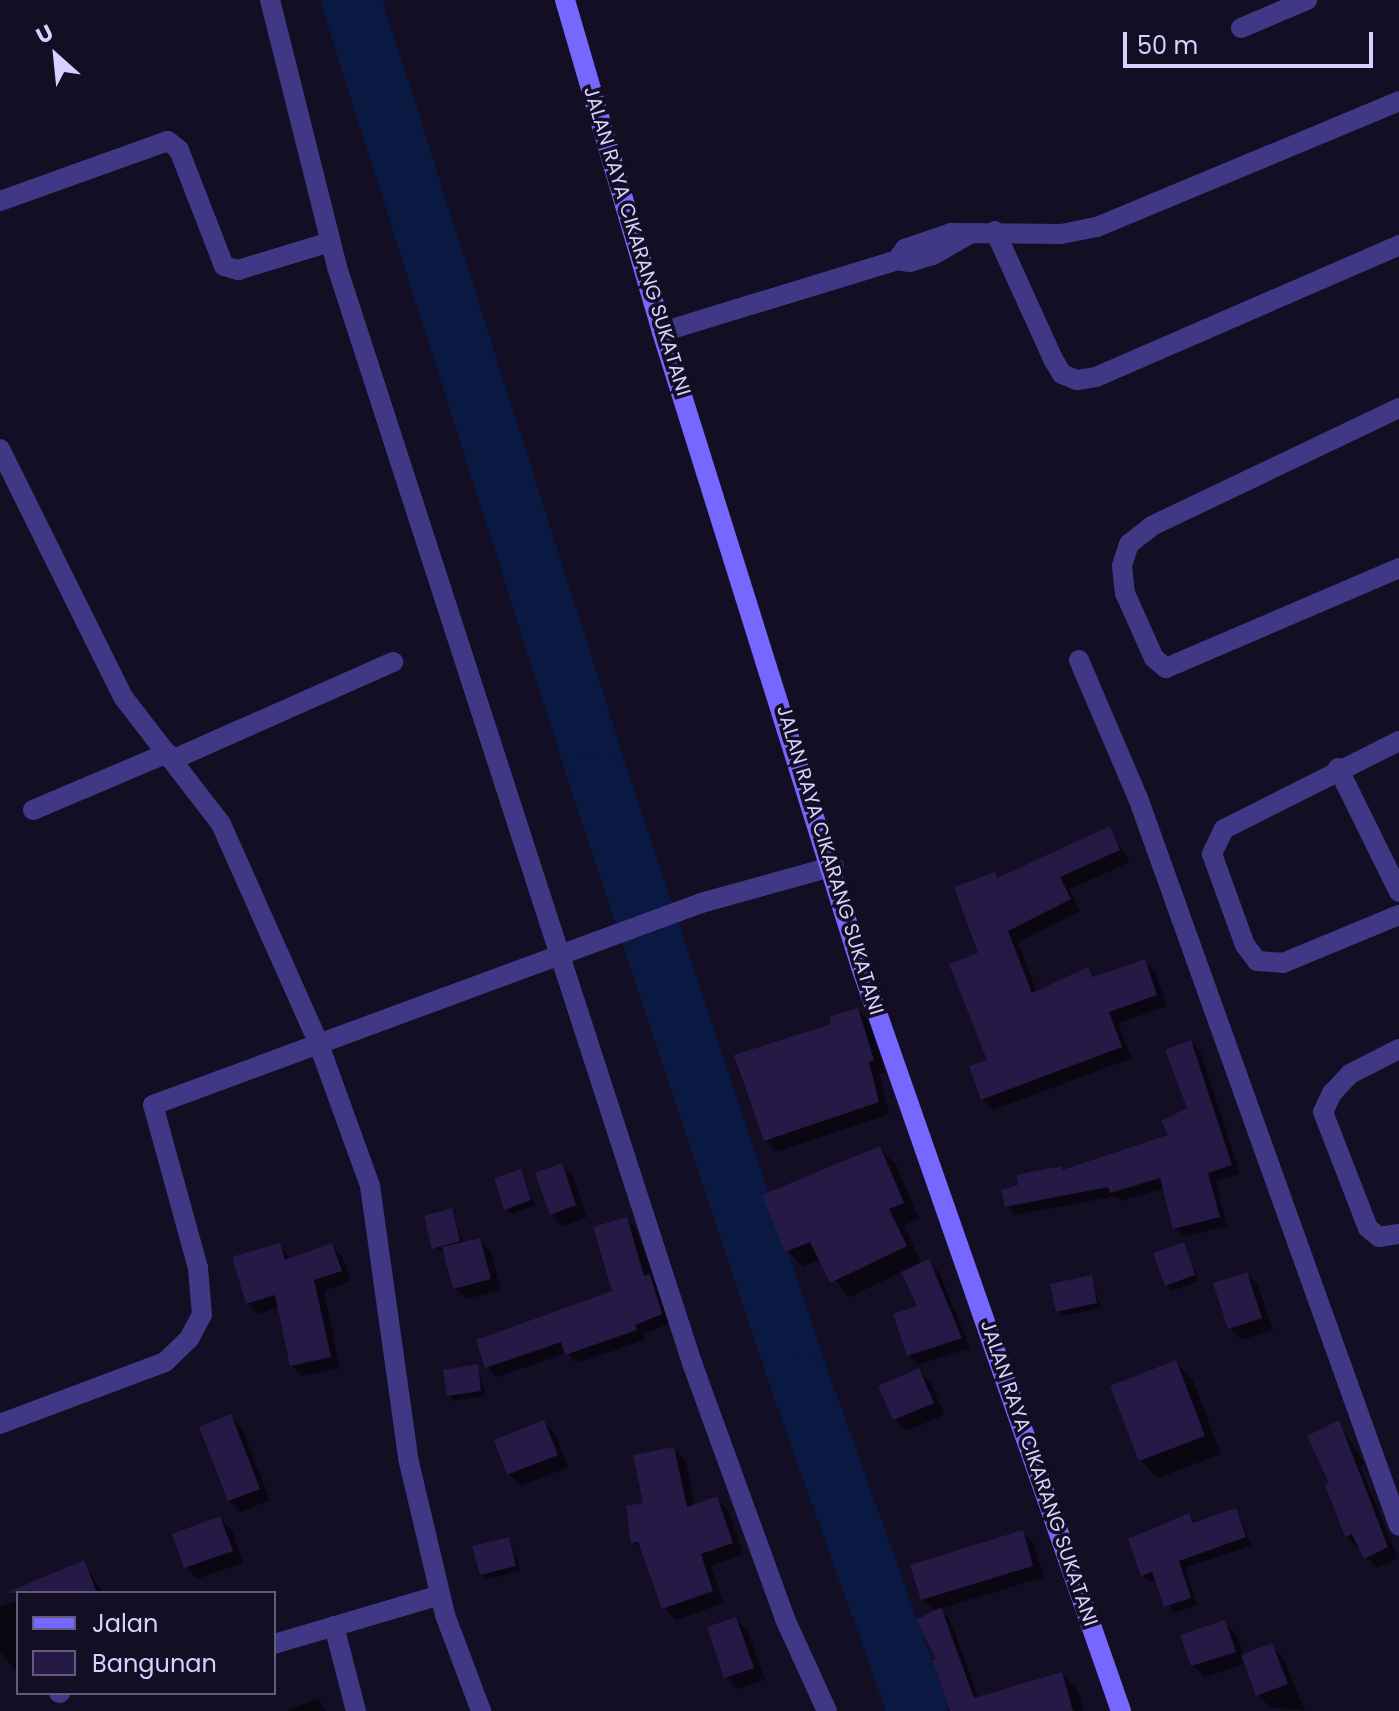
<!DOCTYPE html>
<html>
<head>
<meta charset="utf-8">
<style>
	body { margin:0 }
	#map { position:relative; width:1399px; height:1711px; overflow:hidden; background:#130e24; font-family:Poppins,sans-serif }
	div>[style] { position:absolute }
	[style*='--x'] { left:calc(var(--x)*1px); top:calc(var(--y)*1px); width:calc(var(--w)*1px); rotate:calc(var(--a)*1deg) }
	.shadow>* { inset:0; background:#0007 }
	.river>* { height:60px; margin:-30px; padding:0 30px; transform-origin:30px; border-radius:30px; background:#091942 }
	.building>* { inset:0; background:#251945 }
	.minor>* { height:20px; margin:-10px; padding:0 10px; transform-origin:10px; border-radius:10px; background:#403884 }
	.secondary>* { height:20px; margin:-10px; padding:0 10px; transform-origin:10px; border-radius:10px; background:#7667ff }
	span { translate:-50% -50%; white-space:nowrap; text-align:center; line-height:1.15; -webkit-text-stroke:7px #130e24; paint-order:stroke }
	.street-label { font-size:20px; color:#d9d0ff }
	.legend { position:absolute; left:16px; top:1591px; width:260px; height:104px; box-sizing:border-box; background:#130e24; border:2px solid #625c7c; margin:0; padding:10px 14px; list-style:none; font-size:24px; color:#d9d0ff }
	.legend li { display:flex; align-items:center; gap:16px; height:40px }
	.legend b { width:40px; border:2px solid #625c7c }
	.north { position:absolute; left:16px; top:16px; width:80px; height:80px; -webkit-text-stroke:6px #130e24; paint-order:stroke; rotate:333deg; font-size:22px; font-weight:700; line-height:32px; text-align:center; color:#d9d0ff }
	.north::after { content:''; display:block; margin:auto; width:28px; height:36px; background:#d9d0ff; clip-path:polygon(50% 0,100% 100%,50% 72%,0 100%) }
	.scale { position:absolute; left:1123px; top:32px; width:250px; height:36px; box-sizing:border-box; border:4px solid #d9d0ff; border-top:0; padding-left:10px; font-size:24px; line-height:28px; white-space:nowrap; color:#d9d0ff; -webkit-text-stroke:6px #130e24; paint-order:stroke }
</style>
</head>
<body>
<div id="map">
	<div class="shadow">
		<div style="clip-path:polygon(1109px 829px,1130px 862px,1069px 889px,1080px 911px,1018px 942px,1037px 993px,1087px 969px,1096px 978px,1144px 961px,1155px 972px,1167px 1006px,1118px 1023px,1132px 1058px,993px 1110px,982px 1099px,989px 1061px,981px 954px,994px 874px,999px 879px)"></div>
		<div style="clip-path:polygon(858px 1010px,870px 1022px,885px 1072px,879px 1074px,890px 1114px,777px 1152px,765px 1140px,834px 1025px)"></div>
		<div style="clip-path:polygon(1191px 1042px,1200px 1051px,1240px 1174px,1216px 1181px,1227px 1226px,1184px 1237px,1175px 1228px,1165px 1188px,1121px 1201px,1116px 1196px,1016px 1215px,1007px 1206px,1061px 1168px,1064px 1172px,1171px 1136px,1189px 1109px)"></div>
		<div style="clip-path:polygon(880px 1149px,896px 1165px,919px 1219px,904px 1225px,922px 1265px,929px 1262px,939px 1272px,970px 1348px,918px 1365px,908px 1355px,919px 1307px,903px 1271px,848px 1298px,821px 1259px,803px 1267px,787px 1251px)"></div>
		<div style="clip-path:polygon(561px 1165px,573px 1177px,587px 1217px,563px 1226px,551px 1214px)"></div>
		<div style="clip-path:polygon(520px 1171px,535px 1205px,512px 1214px,506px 1208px)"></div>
		<div style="clip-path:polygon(451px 1211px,464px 1244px,479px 1240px,491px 1252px,501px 1290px,467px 1299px,455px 1288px,445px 1252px,434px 1248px)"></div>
		<div style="clip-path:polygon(627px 1219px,636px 1229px,671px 1323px,643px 1334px,645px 1340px,577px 1363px,567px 1353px,496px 1377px,487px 1367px,614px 1292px)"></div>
		<div style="clip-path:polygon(1183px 1244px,1199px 1281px,1172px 1291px,1166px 1285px)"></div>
		<div style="clip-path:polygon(279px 1245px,291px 1259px,331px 1245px,342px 1256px,351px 1281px,324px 1291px,340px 1368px,302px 1376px,292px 1365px,279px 1307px,259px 1314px,248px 1303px)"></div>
		<div style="clip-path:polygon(1246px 1274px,1258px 1286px,1273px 1330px,1242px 1340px,1230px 1328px)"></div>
		<div style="clip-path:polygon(1091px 1277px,1101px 1308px,1063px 1316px,1058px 1311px)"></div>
		<div style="clip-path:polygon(1175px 1363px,1193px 1381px,1221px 1454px,1158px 1478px,1140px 1460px)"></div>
		<div style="clip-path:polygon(477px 1367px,486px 1395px,454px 1401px,449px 1395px)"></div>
		<div style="clip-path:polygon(919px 1371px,931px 1383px,944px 1415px,906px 1431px,895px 1419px,881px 1387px)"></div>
		<div style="clip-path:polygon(230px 1417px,242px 1428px,270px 1500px,241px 1512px,229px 1500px)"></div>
		<div style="clip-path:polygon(544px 1422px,555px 1434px,568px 1467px,521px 1486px,509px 1474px)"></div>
		<div style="clip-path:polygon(1339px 1423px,1365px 1464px,1360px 1466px,1398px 1558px,1377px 1568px,1346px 1536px,1332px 1484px)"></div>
		<div style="clip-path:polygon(674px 1449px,686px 1461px,695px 1506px,716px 1498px,728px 1510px,743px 1554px,711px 1566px,724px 1603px,676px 1620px,664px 1608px,644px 1552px,633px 1542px)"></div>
		<div style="clip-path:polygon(1236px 1510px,1252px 1545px,1185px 1568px,1197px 1605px,1173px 1613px,1157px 1580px,1150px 1582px,1143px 1575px,1189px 1516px,1197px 1524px)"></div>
		<div style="clip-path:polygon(220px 1518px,232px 1530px,243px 1563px,197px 1579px,186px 1567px)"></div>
		<div style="clip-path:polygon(1022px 1532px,1034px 1544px,1044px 1577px,940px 1609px,950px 1619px,983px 1711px,952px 1711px,939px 1660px,936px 1612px,923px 1599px)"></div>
		<div style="clip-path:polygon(509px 1539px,521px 1571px,487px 1579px,481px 1574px)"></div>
		<div style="clip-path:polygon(83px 1562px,103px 1593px,35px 1593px)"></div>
		<div style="clip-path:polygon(18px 1600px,18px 1670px,16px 1671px,0 1652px,0 1607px)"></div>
		<div style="clip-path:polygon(736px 1620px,748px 1631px,765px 1680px,738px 1689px,726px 1677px)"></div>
		<div style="clip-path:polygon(1225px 1623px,1236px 1634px,1244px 1656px,1271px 1646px,1283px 1657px,1305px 1711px,1270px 1707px,1258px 1695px,1246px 1663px,1204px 1677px,1192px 1665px)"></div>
		<div style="clip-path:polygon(1062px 1674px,1078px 1691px,1084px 1711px,992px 1711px)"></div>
		<div style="clip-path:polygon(318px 1698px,326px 1711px,289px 1711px,289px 1710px)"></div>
	</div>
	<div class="river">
		<div style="--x:351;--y:0;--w:821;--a:72.34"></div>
		<div style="--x:600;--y:782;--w:638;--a:71.54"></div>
		<div style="--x:802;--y:1387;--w:344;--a:70.3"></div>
	</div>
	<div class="building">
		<div style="clip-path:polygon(1110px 826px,1120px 850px,1060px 877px,1071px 899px,1008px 931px,1032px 993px,1088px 967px,1093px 977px,1145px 959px,1157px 995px,1109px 1012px,1122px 1047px,981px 1100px,969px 1066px,987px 1060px,949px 964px,978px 953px,954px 887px,995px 872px,997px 878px)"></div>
		<div style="clip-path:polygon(858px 1008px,874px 1060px,869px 1062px,879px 1102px,764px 1141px,734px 1055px,831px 1024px,829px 1017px)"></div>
		<div style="clip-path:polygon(1191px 1040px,1232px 1165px,1208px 1173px,1220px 1217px,1173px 1229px,1160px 1178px,1110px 1193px,1108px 1187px,1005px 1207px,1001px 1190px,1018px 1185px,1016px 1175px,1062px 1166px,1062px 1170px,1168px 1135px,1161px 1121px,1187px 1108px,1165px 1050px)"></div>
		<div style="clip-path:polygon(880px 1146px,904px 1203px,889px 1209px,907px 1246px,830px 1283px,810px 1242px,785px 1252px,762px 1195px)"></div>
		<div style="clip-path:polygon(562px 1163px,576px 1205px,550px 1215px,535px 1173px)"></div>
		<div style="clip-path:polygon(521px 1169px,531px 1200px,504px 1210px,494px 1178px)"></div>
		<div style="clip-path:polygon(452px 1208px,460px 1241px,432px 1249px,424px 1216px)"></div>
		<div style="clip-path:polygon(627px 1217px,644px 1276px,650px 1274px,662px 1314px,635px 1325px,637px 1330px,565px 1355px,561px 1342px,485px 1368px,476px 1340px,612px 1291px,593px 1227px)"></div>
		<div style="clip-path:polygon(480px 1238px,491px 1279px,453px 1289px,442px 1247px)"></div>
		<div style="clip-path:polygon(1184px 1242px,1195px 1275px,1165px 1286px,1153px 1253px)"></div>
		<div style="clip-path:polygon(280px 1243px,285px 1260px,332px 1243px,342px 1271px,314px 1280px,331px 1357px,290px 1366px,275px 1295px,246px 1304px,232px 1257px)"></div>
		<div style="clip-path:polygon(929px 1259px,962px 1338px,907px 1356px,893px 1314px,917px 1306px,901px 1272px)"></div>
		<div style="clip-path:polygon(1247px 1272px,1262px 1318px,1228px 1329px,1213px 1283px)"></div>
		<div style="clip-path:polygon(1092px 1275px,1097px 1303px,1056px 1312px,1050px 1284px)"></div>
		<div style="clip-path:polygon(1176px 1360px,1205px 1436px,1139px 1461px,1110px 1386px)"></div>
		<div style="clip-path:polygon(478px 1364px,481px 1391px,447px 1396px,443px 1370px)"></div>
		<div style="clip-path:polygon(919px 1368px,934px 1403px,893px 1420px,878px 1386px)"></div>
		<div style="clip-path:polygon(231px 1414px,260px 1489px,228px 1501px,199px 1427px)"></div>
		<div style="clip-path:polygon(544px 1420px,558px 1455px,507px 1475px,494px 1440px)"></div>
		<div style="clip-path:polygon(1339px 1420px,1388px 1547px,1364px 1559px,1352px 1534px,1345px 1537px,1325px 1485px,1329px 1483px,1307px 1436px)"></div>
		<div style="clip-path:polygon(674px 1447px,687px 1507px,717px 1496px,733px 1543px,701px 1554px,713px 1591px,662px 1609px,638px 1542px,631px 1543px,626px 1506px,643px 1503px,633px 1455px)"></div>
		<div style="clip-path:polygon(1236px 1508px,1246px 1537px,1179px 1561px,1191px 1598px,1164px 1607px,1152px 1572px,1141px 1576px,1128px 1539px,1189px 1513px,1193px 1523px)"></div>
		<div style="clip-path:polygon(220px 1516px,233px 1551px,184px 1568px,172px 1534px)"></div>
		<div style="clip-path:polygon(1023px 1530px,1033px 1566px,921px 1600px,910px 1565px)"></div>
		<div style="clip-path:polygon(509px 1537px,516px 1566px,480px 1575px,472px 1546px)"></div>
		<div style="clip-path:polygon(84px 1560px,97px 1593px,6px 1593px)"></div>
		<div style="clip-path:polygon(941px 1607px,974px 1698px,1062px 1672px,1073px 1711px,950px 1711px,932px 1660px,936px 1659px,916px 1620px)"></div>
		<div style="clip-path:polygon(736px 1617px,754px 1668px,724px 1678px,707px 1627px)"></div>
		<div style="clip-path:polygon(1225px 1620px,1236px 1652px,1191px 1666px,1180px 1635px)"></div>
		<div style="clip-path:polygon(1272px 1643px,1288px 1684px,1256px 1696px,1241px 1655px)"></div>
	</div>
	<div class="minor">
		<div style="--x:270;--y:0;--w:275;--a:75.9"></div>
		<div style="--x:337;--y:267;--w:1152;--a:72.05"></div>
		<div style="--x:692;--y:1363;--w:272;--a:70"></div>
		<div style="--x:785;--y:1619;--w:101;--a:65.5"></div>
		<div style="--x:1241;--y:28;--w:72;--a:-23"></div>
		<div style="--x:0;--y:201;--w:178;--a:-19.7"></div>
		<div style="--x:168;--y:141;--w:14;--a:39"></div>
		<div style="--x:179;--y:150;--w:124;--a:68.8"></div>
		<div style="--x:224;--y:266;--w:15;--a:16"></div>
		<div style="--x:238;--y:270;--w:96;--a:-16.9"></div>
		<div style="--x:995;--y:231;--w:141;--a:65.6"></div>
		<div style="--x:1053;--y:359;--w:17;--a:59"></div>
		<div style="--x:1062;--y:374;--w:16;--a:22"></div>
		<div style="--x:1077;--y:380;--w:19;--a:-9"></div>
		<div style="--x:1096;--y:377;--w:331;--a:-23.5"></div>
		<div style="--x:897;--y:260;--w:14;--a:-54"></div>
		<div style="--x:905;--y:249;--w:49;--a:-19.2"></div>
		<div style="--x:951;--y:233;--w:110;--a:0.5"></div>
		<div style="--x:1061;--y:234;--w:37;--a:-11"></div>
		<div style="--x:1097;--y:227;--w:327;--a:-22.6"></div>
		<div style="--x:662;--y:332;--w:246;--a:-17"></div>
		<div style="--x:897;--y:260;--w:13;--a:9"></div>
		<div style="--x:910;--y:262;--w:24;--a:-17"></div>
		<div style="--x:933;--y:255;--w:40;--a:-29.7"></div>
		<div style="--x:1399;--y:408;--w:274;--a:154.5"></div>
		<div style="--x:1152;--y:526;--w:29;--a:142"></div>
		<div style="--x:1129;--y:544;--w:23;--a:108"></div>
		<div style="--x:1122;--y:566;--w:27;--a:84"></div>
		<div style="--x:1125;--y:593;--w:71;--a:66"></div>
		<div style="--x:1154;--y:658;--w:16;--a:40"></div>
		<div style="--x:1166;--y:668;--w:254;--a:-23.2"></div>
		<div style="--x:0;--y:449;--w:277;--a:63.6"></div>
		<div style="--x:123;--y:697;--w:160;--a:52.3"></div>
		<div style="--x:221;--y:824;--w:239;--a:66"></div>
		<div style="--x:318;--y:1042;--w:153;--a:70.1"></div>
		<div style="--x:370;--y:1186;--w:275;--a:82"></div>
		<div style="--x:408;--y:1458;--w:161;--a:76.7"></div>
		<div style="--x:445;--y:1615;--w:103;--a:69.4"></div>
		<div style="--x:1079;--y:660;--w:150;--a:66.9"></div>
		<div style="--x:1138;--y:798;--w:773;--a:70.28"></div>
		<div style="--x:1399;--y:741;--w:196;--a:153.3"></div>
		<div style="--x:1224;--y:829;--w:28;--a:116"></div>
		<div style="--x:1212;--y:854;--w:97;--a:70.1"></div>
		<div style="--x:1245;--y:945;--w:20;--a:53"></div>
		<div style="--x:1257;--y:961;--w:26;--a:4"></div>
		<div style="--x:1283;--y:963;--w:126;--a:-22.5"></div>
		<div style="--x:172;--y:760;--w:242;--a:-23.9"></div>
		<div style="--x:1338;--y:768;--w:138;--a:63.8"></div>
		<div style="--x:33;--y:810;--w:146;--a:-23"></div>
		<div style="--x:1399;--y:1049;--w:55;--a:153"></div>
		<div style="--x:1350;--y:1074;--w:26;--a:133"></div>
		<div style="--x:1332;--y:1093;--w:21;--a:115"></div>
		<div style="--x:1323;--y:1112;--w:124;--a:68.8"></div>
		<div style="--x:1368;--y:1228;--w:14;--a:39"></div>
		<div style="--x:1379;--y:1237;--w:20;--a:-9"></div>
		<div style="--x:0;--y:1424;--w:176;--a:-20.6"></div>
		<div style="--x:165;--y:1362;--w:33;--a:-44"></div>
		<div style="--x:189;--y:1339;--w:27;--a:-62"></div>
		<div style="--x:202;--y:1315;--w:47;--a:-94.9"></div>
		<div style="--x:198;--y:1268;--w:169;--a:-105.4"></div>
		<div style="--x:153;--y:1105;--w:584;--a:-20.23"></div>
		<div style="--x:701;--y:903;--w:138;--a:-15.5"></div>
		<div style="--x:334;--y:1626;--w:88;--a:75.5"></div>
		<div style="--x:274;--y:1644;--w:173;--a:-16.4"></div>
		<div style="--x:59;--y:1693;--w:1;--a:0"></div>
	</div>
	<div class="secondary">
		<div style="--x:565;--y:0;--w:346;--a:73.7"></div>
		<div style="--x:662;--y:332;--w:665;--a:72.6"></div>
		<div style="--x:861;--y:967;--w:788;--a:70.74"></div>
	</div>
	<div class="street-label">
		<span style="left:637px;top:241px;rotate:73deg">JALAN RAYA CIKARANG SUKATANI</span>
		<span style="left:830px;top:860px;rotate:73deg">JALAN RAYA CIKARANG SUKATANI</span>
		<span style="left:1039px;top:1473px;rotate:71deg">JALAN RAYA CIKARANG SUKATANI</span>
	</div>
	<ul class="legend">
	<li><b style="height:10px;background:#7667ff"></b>Jalan</li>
	<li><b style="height:22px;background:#251945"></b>Bangunan</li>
	</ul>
	<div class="north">U</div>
	<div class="scale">50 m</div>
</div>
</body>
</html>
